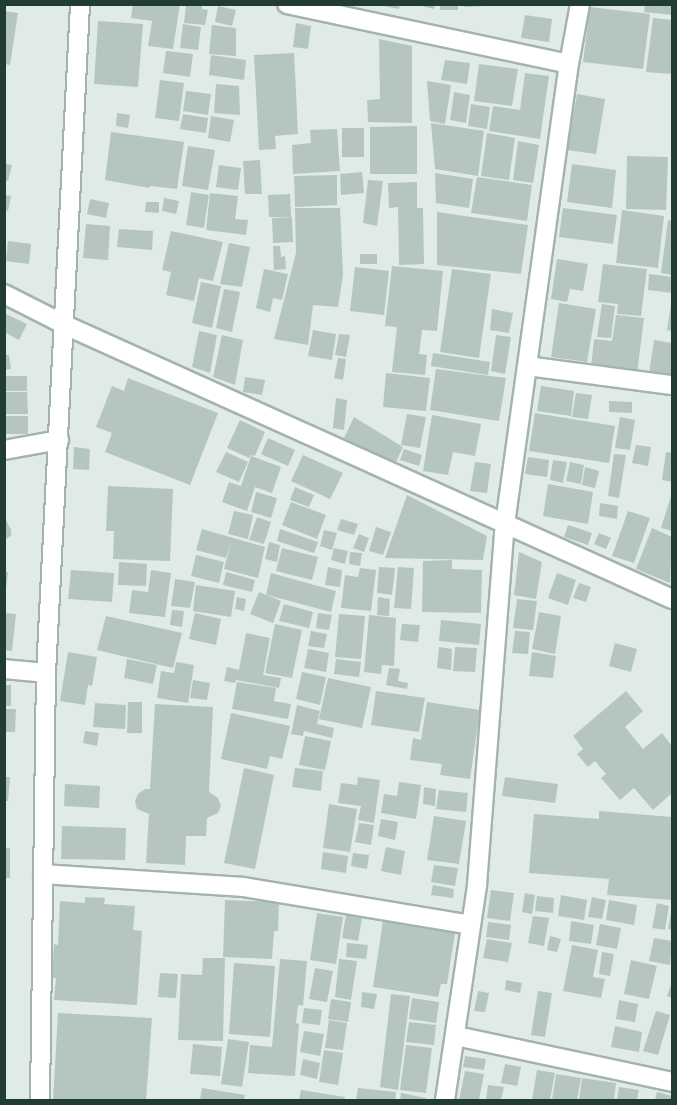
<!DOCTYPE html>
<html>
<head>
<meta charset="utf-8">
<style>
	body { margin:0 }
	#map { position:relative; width:677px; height:1105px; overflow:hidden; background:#e0ebe6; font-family:"Space Grotesk",sans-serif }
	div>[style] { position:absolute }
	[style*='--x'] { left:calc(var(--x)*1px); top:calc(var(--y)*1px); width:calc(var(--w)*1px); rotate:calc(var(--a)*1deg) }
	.building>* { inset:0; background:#b5c6bf }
	.roads { filter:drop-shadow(2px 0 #a3b3ad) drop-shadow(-2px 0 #a3b3ad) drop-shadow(0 2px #a3b3ad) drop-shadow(0 -2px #a3b3ad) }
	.street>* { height:18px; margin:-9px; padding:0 9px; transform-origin:9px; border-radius:9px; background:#fff }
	span { translate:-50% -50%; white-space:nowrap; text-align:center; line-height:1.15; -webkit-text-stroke:5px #f0f8f4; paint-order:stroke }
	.frame { position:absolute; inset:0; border:6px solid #203c35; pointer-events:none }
</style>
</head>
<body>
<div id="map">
	<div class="building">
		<div style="clip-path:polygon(133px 4px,180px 4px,173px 49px,148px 46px,152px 21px,131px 18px)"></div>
		<div style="clip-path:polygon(186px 4px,202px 4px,202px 9px,208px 10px,205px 25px,184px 23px)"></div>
		<div style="clip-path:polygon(373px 4px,400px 4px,399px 9px)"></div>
		<div style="clip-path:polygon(413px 4px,435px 4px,434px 9px)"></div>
		<div style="clip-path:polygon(440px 4px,458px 4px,458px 10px,440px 10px)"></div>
		<div style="clip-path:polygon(464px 4px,484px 4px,484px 6px,464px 7px)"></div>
		<div style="clip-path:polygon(645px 4px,672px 4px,672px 15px,644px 12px)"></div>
		<div style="clip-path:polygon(218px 6px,236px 10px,232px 26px,215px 22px)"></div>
		<div style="clip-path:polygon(590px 7px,650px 14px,643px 69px,583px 62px)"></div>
		<div style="clip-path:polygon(4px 11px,18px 13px,10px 65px,4px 64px)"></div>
		<div style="clip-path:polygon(525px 15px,552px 19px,549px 42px,521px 38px)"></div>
		<div style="clip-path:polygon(653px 18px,672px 20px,672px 74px,646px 72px)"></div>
		<div style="clip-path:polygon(98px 21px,143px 24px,138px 87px,94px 84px)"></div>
		<div style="clip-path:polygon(296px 23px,311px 26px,308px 49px,293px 47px)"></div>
		<div style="clip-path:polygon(183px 24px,201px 27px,198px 50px,180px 48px)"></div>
		<div style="clip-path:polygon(212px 25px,236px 28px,236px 56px,209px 54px)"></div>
		<div style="clip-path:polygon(379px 39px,412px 46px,412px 123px,368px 122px,367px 100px,380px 99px)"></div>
		<div style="clip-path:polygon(166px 51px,193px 54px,190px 77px,163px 73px)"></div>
		<div style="clip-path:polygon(294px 53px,298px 134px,275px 136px,276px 149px,259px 150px,254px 55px)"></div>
		<div style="clip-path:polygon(211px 55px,246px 60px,244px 80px,209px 75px)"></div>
		<div style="clip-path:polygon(445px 60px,470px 63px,467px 84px,441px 80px)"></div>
		<div style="clip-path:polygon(479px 64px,518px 69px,512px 106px,474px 101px)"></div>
		<div style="clip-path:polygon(525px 73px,549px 76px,540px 139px,489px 131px,493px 106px,520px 110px)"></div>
		<div style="clip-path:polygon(160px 80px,184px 83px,179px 121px,155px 118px)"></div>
		<div style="clip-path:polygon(427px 81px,451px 85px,445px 124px,430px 121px)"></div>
		<div style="clip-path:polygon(216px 84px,239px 86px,240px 115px,214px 113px)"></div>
		<div style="clip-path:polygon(186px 91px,211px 94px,208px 115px,183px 111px)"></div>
		<div style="clip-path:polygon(454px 92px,470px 95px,466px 123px,450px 120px)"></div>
		<div style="clip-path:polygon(577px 94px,605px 99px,596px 154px,567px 150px)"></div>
		<div style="clip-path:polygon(471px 104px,490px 107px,487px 129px,468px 126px)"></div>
		<div style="clip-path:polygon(117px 113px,130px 115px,128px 128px,116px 126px)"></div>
		<div style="clip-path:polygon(183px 114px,208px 118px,206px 133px,180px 129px)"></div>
		<div style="clip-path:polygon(211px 116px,234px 120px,230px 142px,208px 138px)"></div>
		<div style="clip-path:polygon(431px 123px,484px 131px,478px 176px,435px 169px)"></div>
		<div style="clip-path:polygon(417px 126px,417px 174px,370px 174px,370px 127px)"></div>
		<div style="clip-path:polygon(342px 128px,364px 128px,364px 157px,342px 157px)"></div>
		<div style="clip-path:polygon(337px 129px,340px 171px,293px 174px,292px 145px,311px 143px,310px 130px)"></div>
		<div style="clip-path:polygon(111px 132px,184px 142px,177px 189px,150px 186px,149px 188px,105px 180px)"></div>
		<div style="clip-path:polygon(487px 133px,515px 138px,509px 180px,481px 176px)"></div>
		<div style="clip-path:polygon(518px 141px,539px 145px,533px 183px,513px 180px)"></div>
		<div style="clip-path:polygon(188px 146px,215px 150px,208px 190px,182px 186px)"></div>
		<div style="clip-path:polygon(627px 156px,668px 157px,666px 210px,626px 209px)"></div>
		<div style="clip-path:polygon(260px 160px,262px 194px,245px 194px,243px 161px)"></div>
		<div style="clip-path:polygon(4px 163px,12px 165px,8px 181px,4px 180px)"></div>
		<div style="clip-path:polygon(572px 164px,616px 170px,612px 208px,567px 202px)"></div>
		<div style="clip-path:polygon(219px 165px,241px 168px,238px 190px,216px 187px)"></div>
		<div style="clip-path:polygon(362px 172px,364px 193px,341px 195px,340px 174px)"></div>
		<div style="clip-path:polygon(435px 173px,473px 179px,469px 208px,436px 203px)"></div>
		<div style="clip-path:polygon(337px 175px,337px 205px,295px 207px,294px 176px)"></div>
		<div style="clip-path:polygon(477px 177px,532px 185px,527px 221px,471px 213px)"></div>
		<div style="clip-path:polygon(368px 180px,383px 181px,377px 226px,363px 223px)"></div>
		<div style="clip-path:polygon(417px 182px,417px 208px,423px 208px,424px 264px,399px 265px,398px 207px,389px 208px,388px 183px)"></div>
		<div style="clip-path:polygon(191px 192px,209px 195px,204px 228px,186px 225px)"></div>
		<div style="clip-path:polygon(210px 193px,238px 196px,235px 219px,248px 220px,246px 235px,206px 230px)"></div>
		<div style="clip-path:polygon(290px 194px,291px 217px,269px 217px,268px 195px)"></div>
		<div style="clip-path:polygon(4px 195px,11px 196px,8px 211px,4px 210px)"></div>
		<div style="clip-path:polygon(164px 198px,179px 201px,176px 214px,162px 211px)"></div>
		<div style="clip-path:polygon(90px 199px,109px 203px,106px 218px,87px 214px)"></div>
		<div style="clip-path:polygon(146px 202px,159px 202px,159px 213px,145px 212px)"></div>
		<div style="clip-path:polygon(295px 208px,340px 208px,343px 275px,338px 307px,313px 305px,308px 345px,274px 339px,296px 253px)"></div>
		<div style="clip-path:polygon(563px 208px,617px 215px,613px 244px,559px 237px)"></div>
		<div style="clip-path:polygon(622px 210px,664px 216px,658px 268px,616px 263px)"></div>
		<div style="clip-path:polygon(437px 212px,528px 225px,521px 274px,437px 265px)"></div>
		<div style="clip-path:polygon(292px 217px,293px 242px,273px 243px,272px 218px)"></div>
		<div style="clip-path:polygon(668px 220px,672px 221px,672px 275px,661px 273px)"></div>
		<div style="clip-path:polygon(86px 224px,110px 226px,108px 260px,83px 258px)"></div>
		<div style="clip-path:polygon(119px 229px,153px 231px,152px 250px,117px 247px)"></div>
		<div style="clip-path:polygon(171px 231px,223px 242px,213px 281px,199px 278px,194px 301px,166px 295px,171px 272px,162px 270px)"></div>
		<div style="clip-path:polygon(8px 241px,31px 244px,29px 264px,6px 261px)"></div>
		<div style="clip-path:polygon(229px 243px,250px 247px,242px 287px,220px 284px)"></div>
		<div style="clip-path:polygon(273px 246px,280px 246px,281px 257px,285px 256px,286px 269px,274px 270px)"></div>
		<div style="clip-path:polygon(360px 254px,377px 254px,377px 264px,360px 264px)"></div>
		<div style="clip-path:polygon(557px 259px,588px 264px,583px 291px,570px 289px,567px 302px,551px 299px)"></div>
		<div style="clip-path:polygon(603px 264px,647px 269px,641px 316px,617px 314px,618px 304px,598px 302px)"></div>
		<div style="clip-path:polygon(392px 266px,443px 271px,437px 331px,422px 330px,419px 354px,427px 355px,425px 375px,392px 372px,397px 327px,385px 326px)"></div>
		<div style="clip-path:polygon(355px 267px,389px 271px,384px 315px,350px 311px)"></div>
		<div style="clip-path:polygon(264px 269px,288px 274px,282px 300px,273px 298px,270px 312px,256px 308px)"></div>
		<div style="clip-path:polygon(452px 269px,491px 274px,479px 358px,440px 352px)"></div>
		<div style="clip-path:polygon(649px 274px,672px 277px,672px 293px,648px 290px)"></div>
		<div style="clip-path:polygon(201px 282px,221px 286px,212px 328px,192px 323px)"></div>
		<div style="clip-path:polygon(224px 289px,240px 292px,232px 332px,216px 328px)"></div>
		<div style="clip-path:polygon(559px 303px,596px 309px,587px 362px,551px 357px)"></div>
		<div style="clip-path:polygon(602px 304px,615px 306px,611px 338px,597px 337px)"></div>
		<div style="clip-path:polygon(671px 304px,672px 304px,672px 331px,667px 330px)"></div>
		<div style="clip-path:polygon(492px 309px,513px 313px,509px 333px,490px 330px)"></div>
		<div style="clip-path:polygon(6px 314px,27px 324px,19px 340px,4px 332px)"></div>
		<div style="clip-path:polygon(616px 315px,644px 318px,637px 374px,591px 368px,594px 339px,612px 341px)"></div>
		<div style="clip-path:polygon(313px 330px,336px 334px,332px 360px,308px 356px)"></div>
		<div style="clip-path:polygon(199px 331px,217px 335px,210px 373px,192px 367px)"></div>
		<div style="clip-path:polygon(339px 334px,350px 335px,346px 357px,335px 355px)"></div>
		<div style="clip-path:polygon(222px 335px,243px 340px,235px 385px,213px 377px)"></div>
		<div style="clip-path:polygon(496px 335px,511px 337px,505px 374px,491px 371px)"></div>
		<div style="clip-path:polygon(654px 340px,672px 343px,672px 378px,649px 374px)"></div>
		<div style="clip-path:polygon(433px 353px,490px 362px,488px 375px,431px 366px)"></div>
		<div style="clip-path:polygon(4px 355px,9px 355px,11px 369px,4px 370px)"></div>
		<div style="clip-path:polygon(338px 358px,346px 359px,343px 380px,334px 378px)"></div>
		<div style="clip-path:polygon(436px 369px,506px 378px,499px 421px,430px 410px)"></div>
		<div style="clip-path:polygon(386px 373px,430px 378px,426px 411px,383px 407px)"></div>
		<div style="clip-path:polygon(4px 376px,27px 376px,27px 391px,4px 391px)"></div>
		<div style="clip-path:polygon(245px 377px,265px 380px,262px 395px,243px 392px)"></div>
		<div style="clip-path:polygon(128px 378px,218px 413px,190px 485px,105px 452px,112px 433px,96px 427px,112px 386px,124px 391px)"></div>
		<div style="clip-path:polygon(541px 386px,574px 391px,571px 416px,537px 411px)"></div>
		<div style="clip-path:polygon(4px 392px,27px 392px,28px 414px,4px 414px)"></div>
		<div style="clip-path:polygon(576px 393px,592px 395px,588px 419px,572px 417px)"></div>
		<div style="clip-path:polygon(336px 398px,347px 400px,344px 430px,333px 428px)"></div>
		<div style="clip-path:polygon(609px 401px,632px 402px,632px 413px,609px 412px)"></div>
		<div style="clip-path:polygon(535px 413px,615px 426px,609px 463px,529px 451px)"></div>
		<div style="clip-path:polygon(407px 414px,426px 417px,420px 448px,401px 445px)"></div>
		<div style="clip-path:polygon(432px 415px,481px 424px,475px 456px,453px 452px,448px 475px,423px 471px)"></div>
		<div style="clip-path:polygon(4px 416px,28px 416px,28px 434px,4px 434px)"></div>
		<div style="clip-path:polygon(354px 417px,403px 447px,395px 464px,344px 438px)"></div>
		<div style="clip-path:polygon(620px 417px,635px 420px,630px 450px,615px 448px)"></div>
		<div style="clip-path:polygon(240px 420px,265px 432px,255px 456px,251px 455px,249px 458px,227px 448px)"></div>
		<div style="clip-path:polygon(268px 438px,295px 450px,288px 466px,261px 454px)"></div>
		<div style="clip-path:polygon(636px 445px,651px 447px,648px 466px,632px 463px)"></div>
		<div style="clip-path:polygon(74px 447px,90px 449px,89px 470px,73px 469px)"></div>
		<div style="clip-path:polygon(404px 449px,422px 455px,419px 466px,400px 460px)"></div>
		<div style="clip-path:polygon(226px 452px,248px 462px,239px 482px,216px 472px)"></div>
		<div style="clip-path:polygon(666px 452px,672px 453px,672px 482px,662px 480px)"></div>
		<div style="clip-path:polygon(614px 454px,626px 455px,619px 498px,608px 496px)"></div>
		<div style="clip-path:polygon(303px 455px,343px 473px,330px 499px,291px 481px)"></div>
		<div style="clip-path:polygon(251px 456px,281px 467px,272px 493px,255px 487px,247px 511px,222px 502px,229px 482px,241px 486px)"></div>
		<div style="clip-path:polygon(528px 457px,549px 460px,547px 477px,525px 474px)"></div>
		<div style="clip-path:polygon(553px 460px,567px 462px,563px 483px,550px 480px)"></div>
		<div style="clip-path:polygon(475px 462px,491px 464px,487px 493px,470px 491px)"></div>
		<div style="clip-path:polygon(570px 462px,584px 465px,581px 484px,566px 481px)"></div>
		<div style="clip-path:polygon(585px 467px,599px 471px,595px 488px,582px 485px)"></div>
		<div style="clip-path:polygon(548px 484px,593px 492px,588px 524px,543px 516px)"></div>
		<div style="clip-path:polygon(108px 486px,173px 489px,170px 561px,113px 559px,114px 531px,106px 531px)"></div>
		<div style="clip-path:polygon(295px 487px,314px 495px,309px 507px,290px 500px)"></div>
		<div style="clip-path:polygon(256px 492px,277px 498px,271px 518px,251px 512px)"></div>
		<div style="clip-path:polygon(672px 493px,672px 531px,661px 528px)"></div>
		<div style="clip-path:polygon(407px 495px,487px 536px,483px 560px,385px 558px)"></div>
		<div style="clip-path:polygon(291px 502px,326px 515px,317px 539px,282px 525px)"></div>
		<div style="clip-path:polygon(600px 503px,618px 506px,617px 519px,599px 516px)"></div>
		<div style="clip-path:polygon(234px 511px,253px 515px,248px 539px,228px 534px)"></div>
		<div style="clip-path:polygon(628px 511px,650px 518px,634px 563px,612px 556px)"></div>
		<div style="clip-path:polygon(257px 517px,271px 522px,264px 544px,249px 540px)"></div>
		<div style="clip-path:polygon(5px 518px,11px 530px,11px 536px,4px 540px)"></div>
		<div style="clip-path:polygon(341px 519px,358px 524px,354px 535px,337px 530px)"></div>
		<div style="clip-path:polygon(568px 525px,592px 533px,588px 545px,564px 537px)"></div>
		<div style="clip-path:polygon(376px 527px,391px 532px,383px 555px,369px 551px)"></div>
		<div style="clip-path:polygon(652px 528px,672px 537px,670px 583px,636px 569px)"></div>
		<div style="clip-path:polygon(202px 529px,265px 547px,258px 578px,224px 569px,231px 543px,226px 558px,196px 550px)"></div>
		<div style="clip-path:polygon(280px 529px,318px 542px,314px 553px,277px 541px)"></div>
		<div style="clip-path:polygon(324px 530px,337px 533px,332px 550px,320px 546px)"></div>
		<div style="clip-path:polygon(599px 533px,611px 538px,606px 549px,594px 544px)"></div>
		<div style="clip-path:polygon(359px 534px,369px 538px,364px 552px,353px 548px)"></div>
		<div style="clip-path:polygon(269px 542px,280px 545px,277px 562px,265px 559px)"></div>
		<div style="clip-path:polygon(282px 548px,318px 557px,312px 580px,276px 571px)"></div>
		<div style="clip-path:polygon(334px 548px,348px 551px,345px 564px,331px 560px)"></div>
		<div style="clip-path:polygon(350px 552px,362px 553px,360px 566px,349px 564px)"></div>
		<div style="clip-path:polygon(519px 552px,542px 562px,536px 599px,514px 595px)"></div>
		<div style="clip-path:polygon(196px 555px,224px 562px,219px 583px,191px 576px)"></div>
		<div style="clip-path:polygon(452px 560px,452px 569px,482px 570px,481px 613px,422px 612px,423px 561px)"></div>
		<div style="clip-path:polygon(119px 562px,147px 564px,146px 586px,118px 585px)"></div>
		<div style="clip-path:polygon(328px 567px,342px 570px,340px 587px,325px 585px)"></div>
		<div style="clip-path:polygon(379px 567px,395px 568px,392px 595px,377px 593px)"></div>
		<div style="clip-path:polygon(398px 567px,414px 568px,411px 609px,394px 608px)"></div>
		<div style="clip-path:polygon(360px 568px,376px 570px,371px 611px,341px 608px,345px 575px,358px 577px)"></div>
		<div style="clip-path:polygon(71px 570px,114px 573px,112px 602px,68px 599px)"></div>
		<div style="clip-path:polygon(151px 570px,171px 573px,165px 617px,129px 613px,132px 590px,148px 592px)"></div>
		<div style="clip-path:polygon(4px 572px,8px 572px,6px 589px,4px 589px)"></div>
		<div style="clip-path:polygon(226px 572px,255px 580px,252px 592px,223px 585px)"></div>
		<div style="clip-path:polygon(271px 573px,336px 591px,331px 612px,267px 595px,281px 601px,273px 623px,250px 614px,259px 592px,266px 595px)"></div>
		<div style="clip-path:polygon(557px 573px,576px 580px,568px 605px,548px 598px)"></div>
		<div style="clip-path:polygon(175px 579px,195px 582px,190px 608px,171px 606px)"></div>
		<div style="clip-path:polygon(579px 583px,591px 587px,586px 602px,573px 598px)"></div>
		<div style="clip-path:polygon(196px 585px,235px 591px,231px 617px,193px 611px)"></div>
		<div style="clip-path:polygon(237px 597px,246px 599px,244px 611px,235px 609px)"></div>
		<div style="clip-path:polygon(378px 597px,390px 599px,389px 616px,377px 615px)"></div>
		<div style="clip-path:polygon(517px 599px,537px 601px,533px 630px,513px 628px)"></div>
		<div style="clip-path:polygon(284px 604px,313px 612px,309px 628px,279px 621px)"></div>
		<div style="clip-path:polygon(172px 610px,184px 611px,182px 627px,170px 625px)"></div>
		<div style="clip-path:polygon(539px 612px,561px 616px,555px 654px,532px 649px)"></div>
		<div style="clip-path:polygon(4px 613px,16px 614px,12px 651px,4px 650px)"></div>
		<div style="clip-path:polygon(195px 613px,221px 619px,216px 645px,189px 639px)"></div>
		<div style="clip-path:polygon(318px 613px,332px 615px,329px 630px,316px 628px)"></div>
		<div style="clip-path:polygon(339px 614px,365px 616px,361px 659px,335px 657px)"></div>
		<div style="clip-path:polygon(369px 615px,396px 618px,394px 666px,382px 665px,381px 674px,364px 672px)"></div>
		<div style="clip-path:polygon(106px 616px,182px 633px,173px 668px,97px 650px)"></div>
		<div style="clip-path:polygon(441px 620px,481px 624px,479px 645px,439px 641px)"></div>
		<div style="clip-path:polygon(275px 624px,302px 630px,292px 678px,265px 673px)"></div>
		<div style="clip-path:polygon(402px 624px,420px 625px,418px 642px,400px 640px)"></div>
		<div style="clip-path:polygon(311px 631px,327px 634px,324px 648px,308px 646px)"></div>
		<div style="clip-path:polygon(515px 631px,530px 632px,528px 654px,512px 653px)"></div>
		<div style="clip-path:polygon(246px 633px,270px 638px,263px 675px,281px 678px,279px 688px,236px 680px,235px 683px,224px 681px,227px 667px,239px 670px)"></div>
		<div style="clip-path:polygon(615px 643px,637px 649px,631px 672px,609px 666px)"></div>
		<div style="clip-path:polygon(439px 647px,452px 649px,451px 670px,437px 668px)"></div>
		<div style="clip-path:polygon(455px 647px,477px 648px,475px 672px,453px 671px)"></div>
		<div style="clip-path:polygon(308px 649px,329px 653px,326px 672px,304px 668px)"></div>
		<div style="clip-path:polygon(68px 652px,97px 657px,92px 686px,88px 685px,85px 705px,60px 701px)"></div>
		<div style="clip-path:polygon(532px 652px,556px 656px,553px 678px,529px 676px)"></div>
		<div style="clip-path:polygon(127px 659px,157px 665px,153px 684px,124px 678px)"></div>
		<div style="clip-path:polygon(336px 659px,361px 662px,359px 677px,334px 674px)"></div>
		<div style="clip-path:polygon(176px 662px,194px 665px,188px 703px,157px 698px,161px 671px,174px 673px)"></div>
		<div style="clip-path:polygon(389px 668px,400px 669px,398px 681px,408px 683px,407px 689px,386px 685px)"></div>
		<div style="clip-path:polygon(302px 672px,326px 677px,320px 705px,296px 699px)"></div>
		<div style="clip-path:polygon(328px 678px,371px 687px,362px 728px,319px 719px)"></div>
		<div style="clip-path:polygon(193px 680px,210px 683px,207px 700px,190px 698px)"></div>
		<div style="clip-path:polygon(237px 682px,276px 688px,274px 701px,291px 704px,288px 719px,232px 709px)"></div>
		<div style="clip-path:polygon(4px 685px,11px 685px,11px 706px,4px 706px)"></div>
		<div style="clip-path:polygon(376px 691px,425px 698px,419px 732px,371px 725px)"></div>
		<div style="clip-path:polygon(626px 691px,643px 711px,625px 727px,643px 749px,662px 733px,672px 746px,672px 793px,653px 810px,634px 788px,620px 800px,601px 778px,606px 774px,595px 761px,588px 767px,577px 754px,583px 749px,573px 736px)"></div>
		<div style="clip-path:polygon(128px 702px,142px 702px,142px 733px,127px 733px)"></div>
		<div style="clip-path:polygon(427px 702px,480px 710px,470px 779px,440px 775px,442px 764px,410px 760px,413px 738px,421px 740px)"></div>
		<div style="clip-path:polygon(95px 703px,126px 705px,125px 729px,93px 727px)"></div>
		<div style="clip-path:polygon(155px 704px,213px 707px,209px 792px,218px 798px,221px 806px,218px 813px,207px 818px,206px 836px,186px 836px,185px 865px,146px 863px,149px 814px,137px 809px,135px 801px,138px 794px,145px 789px,150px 789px)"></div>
		<div style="clip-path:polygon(297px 705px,320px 711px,317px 724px,334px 728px,332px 738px,304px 731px,303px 736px,291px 734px)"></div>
		<div style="clip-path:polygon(4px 709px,16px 709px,15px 732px,4px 732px)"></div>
		<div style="clip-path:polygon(231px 713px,290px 726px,282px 759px,270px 756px,267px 769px,221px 759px)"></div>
		<div style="clip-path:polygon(85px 731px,99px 733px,97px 746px,83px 743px)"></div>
		<div style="clip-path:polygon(305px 736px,331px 741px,325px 770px,299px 765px)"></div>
		<div style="clip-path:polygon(244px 768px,274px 775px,255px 869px,224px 863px)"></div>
		<div style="clip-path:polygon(295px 768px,323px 771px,321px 791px,292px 787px)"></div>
		<div style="clip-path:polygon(4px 777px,10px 777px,8px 801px,4px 801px)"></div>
		<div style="clip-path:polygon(358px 777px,380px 780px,374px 823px,358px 820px,361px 806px,338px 803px,341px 783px,357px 785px)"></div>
		<div style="clip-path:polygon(505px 777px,558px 784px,555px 803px,502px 796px)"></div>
		<div style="clip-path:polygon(399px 782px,421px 785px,416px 819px,381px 813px,384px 794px,397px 796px)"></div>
		<div style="clip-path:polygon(65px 784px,100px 786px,99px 808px,64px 806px)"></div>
		<div style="clip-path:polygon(424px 787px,436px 789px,435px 806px,423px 804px)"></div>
		<div style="clip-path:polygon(439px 790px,468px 793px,466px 812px,436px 809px)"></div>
		<div style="clip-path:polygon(329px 804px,357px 809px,350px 852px,323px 848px)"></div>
		<div style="clip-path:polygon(599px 811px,672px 817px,672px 900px,607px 895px,609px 879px,529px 873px,534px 814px,599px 819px)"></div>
		<div style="clip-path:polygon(434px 816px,466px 821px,459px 864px,427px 860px)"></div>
		<div style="clip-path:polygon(381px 819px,398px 822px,395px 840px,378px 836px)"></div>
		<div style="clip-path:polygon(359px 823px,374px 825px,371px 845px,355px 842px)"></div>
		<div style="clip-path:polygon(62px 826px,126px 828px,125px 860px,61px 859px)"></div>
		<div style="clip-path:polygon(386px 847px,405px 851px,401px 875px,381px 871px)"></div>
		<div style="clip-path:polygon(4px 848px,10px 848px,10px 878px,4px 878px)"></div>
		<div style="clip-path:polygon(323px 852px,348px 856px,346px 873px,321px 869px)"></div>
		<div style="clip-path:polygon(353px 853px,369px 855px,367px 869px,351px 866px)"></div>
		<div style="clip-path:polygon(434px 865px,458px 868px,455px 886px,431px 882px)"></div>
		<div style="clip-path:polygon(433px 885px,454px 889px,453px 898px,431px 895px)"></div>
		<div style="clip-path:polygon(491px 890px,514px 893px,510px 921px,487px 918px)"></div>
		<div style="clip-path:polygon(525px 893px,535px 895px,532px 914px,522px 912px)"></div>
		<div style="clip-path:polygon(561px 895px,587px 900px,584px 920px,558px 916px)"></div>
		<div style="clip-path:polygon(537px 896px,554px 898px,553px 913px,535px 911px)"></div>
		<div style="clip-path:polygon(85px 897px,105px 898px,104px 904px,135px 906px,133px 930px,142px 931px,137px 1005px,54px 1000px,56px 978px,52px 978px,54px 944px,58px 945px,60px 901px,85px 903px)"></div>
		<div style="clip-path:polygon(592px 897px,606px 900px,602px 919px,588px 917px)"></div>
		<div style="clip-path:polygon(225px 900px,279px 902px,278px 931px,274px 931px,272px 959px,223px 957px)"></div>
		<div style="clip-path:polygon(609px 900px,637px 905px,634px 925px,606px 920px)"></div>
		<div style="clip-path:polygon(657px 903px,669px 906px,665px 930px,652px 928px)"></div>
		<div style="clip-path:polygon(671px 912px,672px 912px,672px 930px,668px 929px)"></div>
		<div style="clip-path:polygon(317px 913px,343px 917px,336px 964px,310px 960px)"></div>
		<div style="clip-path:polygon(346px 915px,362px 918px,358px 941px,342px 938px)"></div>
		<div style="clip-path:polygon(533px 916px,549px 918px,544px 946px,528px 943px)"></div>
		<div style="clip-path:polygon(408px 919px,427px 922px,426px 928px,455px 933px,447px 984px,441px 984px,438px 997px,373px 987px,383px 921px,407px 924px)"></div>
		<div style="clip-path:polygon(571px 921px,594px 925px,591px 944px,569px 941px)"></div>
		<div style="clip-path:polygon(488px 922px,511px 925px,509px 940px,486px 937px)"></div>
		<div style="clip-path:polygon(600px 924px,621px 928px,617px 949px,596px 945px)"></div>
		<div style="clip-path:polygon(550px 936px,561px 939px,557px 952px,547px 950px)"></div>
		<div style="clip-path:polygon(654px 938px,672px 941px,670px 965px,649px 961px)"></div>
		<div style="clip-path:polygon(487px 939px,512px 943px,508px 962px,483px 958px)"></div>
		<div style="clip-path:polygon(347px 943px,368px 945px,366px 959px,346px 957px)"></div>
		<div style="clip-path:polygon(572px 945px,598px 950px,593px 977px,605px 979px,601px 998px,563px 991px)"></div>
		<div style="clip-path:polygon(602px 952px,614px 954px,610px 976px,599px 974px)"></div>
		<div style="clip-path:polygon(203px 958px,225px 958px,223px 1041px,178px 1040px,181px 974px,202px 975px)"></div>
		<div style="clip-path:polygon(280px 959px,307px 961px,303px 1006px,298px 1005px,296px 1023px,299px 1024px,295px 1076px,248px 1073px,250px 1045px,272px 1047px)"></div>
		<div style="clip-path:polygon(339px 959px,357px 961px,351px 1000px,335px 997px)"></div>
		<div style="clip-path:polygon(631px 960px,657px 966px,649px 999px,624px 994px)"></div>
		<div style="clip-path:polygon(234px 963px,275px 966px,270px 1037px,229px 1034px)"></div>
		<div style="clip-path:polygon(315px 968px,333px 971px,327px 1002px,309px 999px)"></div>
		<div style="clip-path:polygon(160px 973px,178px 974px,176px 998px,158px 997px)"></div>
		<div style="clip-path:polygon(506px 980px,522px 983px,520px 993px,505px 990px)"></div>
		<div style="clip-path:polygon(672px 982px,672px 998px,667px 996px)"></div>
		<div style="clip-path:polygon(478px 991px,489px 993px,485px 1012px,474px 1011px)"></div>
		<div style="clip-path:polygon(538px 991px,552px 993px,545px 1037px,531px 1035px)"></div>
		<div style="clip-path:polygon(362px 992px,377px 994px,374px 1009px,361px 1007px)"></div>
		<div style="clip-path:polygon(391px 994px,410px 996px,398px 1090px,380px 1087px)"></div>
		<div style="clip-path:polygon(412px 998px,439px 1002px,436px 1023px,409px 1019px)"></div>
		<div style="clip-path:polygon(331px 999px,351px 1002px,348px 1022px,328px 1019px)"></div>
		<div style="clip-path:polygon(619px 1000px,638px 1004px,635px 1022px,616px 1019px)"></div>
		<div style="clip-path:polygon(304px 1008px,322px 1010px,320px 1025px,302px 1023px)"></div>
		<div style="clip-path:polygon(656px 1011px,670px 1015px,658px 1055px,643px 1051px)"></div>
		<div style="clip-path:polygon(58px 1013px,152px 1018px,146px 1100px,53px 1100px)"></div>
		<div style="clip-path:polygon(329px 1020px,347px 1023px,343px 1050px,325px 1048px)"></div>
		<div style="clip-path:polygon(409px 1022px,436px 1025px,434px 1045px,406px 1042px)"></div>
		<div style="clip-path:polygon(615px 1026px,642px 1032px,639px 1052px,611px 1047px)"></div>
		<div style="clip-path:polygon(304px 1031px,324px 1034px,320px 1056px,300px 1052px)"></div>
		<div style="clip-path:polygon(228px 1039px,249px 1042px,242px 1087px,221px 1084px)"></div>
		<div style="clip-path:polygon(193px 1044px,222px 1047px,220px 1076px,190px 1074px)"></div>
		<div style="clip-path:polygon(406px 1045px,432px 1048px,426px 1093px,400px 1090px)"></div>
		<div style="clip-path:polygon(324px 1050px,343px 1053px,338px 1085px,319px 1082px)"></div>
		<div style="clip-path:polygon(465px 1056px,486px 1059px,484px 1070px,463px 1067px)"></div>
		<div style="clip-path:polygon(303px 1059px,320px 1063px,317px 1079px,300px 1075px)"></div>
		<div style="clip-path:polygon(505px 1064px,521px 1067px,517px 1086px,501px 1083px)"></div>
		<div style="clip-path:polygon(537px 1070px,555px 1073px,550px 1100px,532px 1100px)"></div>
		<div style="clip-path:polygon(465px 1071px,484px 1074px,479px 1100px,459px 1100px)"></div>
		<div style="clip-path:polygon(556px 1074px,581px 1078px,577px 1100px,552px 1100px)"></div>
		<div style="clip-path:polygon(582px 1078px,616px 1083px,614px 1100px,579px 1100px)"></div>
		<div style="clip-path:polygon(488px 1085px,504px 1087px,501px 1100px,486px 1099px)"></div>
		<div style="clip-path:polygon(619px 1087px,639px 1090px,637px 1100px,617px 1100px)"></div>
		<div style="clip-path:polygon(202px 1088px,245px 1095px,244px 1100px,200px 1100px)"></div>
		<div style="clip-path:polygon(358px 1088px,396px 1092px,395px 1100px,356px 1100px)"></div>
		<div style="clip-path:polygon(301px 1090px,345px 1097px,344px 1100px,299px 1100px)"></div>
		<div style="clip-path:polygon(657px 1092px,672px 1096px,672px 1100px,655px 1100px)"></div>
		<div style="clip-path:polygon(401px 1093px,426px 1098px,426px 1100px,400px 1100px)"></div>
	</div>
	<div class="roads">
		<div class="street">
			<div style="--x:287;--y:4;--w:288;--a:12"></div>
			<div style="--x:4;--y:294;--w:68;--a:26.9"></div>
			<div style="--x:65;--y:325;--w:666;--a:24.29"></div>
			<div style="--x:527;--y:366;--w:146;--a:7.5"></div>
			<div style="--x:4;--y:450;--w:56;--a:-10.3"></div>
			<div style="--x:4;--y:669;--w:42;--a:5.4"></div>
			<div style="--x:43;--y:874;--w:201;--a:3.7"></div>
			<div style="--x:244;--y:887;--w:230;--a:9.5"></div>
			<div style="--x:456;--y:1036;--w:221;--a:12"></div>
			<div style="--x:40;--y:1100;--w:427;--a:-89.2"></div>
			<div style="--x:46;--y:673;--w:670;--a:-87.09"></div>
			<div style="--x:445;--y:1100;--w:217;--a:-81.5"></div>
			<div style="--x:477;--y:885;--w:362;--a:-85.6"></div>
			<div style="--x:505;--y:524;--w:464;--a:-82.1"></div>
			<div style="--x:569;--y:64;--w:61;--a:-79.6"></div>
		</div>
	</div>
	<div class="frame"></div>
</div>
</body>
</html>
